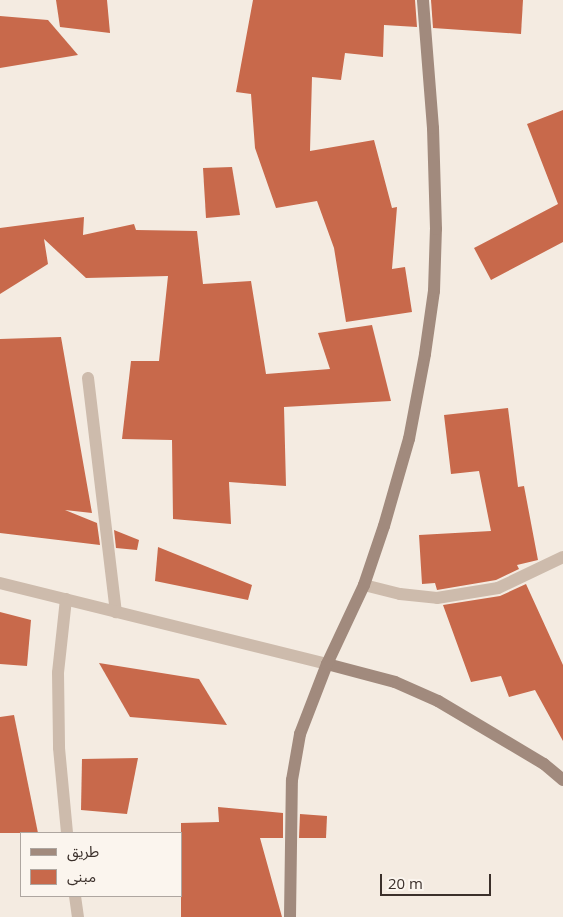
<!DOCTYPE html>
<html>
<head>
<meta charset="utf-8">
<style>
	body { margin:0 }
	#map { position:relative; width:563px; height:917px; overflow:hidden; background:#f4ebe1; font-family:"Open Sans","Noto Sans Arabic",sans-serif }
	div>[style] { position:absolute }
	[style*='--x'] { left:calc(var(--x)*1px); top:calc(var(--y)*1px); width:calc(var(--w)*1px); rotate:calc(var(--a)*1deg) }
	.building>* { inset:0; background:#c8694b }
	.street>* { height:12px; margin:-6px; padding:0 6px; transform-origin:6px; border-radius:6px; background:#cdbbac }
	.secondary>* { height:12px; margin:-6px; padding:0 6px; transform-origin:6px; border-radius:6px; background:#a18a7d }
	span { translate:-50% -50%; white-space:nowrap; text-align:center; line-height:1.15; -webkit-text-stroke:4px #fbf5ee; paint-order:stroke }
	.legend { position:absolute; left:20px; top:832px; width:162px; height:65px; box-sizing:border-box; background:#fbf5ee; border:1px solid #aea6a0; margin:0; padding:6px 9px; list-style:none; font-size:15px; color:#3b302b }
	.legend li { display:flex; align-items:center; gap:10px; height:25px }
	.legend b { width:25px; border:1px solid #aea6a0 }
	.scale { position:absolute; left:380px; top:874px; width:111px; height:22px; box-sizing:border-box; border:2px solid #3b302b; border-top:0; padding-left:6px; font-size:15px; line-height:18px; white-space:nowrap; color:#3b302b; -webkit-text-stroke:4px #fbf5ee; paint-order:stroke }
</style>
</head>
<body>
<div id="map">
	<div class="building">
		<div style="clip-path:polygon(56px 0,107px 0,110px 33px,60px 27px)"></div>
		<div style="clip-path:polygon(253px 0,415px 0,417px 27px,384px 25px,383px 57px,345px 53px,341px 80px,312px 77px,310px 151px,374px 140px,392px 208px,397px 207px,392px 269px,405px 267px,412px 312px,346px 322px,334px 248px,317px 201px,276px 208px,255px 148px,251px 94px,236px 92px)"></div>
		<div style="clip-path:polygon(431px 0,523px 0,521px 34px,433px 28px)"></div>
		<div style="clip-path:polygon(0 16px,48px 20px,78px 55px,0 68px)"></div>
		<div style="clip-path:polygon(563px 110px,563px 242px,491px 280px,474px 248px,558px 204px,527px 124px)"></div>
		<div style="clip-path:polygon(232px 167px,240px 215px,206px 218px,203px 168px)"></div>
		<div style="clip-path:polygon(84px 217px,83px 235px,134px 224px,136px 230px,197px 231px,203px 284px,251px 281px,266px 374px,330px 369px,318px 333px,372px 325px,391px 401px,284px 407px,286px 486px,229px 482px,231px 524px,173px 519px,172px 440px,122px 439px,131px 361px,159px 361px,168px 276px,86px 278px,44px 239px,48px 264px,0 294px,0 228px)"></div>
		<div style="clip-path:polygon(61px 337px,92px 513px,65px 510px,97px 523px,100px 545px,0 533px,0 339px)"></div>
		<div style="clip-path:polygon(508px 408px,518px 487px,524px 486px,538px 560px,517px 565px,519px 569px,496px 580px,437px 590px,435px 583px,422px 584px,419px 535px,491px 531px,479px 471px,451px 474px,444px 415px)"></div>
		<div style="clip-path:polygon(114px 530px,139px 540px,137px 550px,116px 548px)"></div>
		<div style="clip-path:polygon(158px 547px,252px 585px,248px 600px,155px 581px)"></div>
		<div style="clip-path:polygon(526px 584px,563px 665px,563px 741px,535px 690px,509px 697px,501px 676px,471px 682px,443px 605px,500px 596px)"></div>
		<div style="clip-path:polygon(0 612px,31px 620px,27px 666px,0 664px)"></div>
		<div style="clip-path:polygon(99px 663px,199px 679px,227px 725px,130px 717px)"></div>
		<div style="clip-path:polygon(14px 715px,38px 833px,0 833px,0 717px)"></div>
		<div style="clip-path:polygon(138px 758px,127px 814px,81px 810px,82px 759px)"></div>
		<div style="clip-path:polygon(218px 807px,283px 813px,283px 838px,260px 838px,282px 917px,181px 917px,181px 823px,219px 822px)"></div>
		<div style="clip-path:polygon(300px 814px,327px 816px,326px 838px,299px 838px)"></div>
	</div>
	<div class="street">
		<div style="--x:88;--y:378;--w:236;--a:83.2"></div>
		<div style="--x:0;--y:583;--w:337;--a:13.9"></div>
		<div style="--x:364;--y:585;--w:37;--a:14"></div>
		<div style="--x:400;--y:594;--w:37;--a:6"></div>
		<div style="--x:437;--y:598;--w:62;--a:-9.3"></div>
		<div style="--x:498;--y:588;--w:72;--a:-25.5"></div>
		<div style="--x:66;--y:599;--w:74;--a:96.2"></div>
		<div style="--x:58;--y:673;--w:75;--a:89.2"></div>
		<div style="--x:59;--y:748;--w:85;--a:84.6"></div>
		<div style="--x:75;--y:896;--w:21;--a:82"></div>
	</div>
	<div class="secondary">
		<div style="--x:327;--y:664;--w:70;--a:14.8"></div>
		<div style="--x:395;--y:682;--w:47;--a:23.8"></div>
		<div style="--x:438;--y:701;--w:123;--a:30.7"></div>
		<div style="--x:544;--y:764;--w:25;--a:40"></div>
		<div style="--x:290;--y:917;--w:137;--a:-89.2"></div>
		<div style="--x:292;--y:780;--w:47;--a:-80.1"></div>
		<div style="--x:300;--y:734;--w:75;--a:-68.9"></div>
		<div style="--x:327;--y:664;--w:87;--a:-64.9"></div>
		<div style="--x:364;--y:585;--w:62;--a:-71.3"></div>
		<div style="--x:384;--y:526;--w:91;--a:-74"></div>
		<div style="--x:409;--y:439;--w:86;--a:-79.3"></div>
		<div style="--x:425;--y:354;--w:64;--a:-81.9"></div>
		<div style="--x:434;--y:291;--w:62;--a:-88.2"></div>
		<div style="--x:436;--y:229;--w:101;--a:-91.7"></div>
		<div style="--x:433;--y:128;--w:128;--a:-94.5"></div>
	</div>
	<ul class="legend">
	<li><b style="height:6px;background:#a18a7d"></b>طريق</li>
	<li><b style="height:14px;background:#c8694b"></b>مبنى</li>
	</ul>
	<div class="scale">20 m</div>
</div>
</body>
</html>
